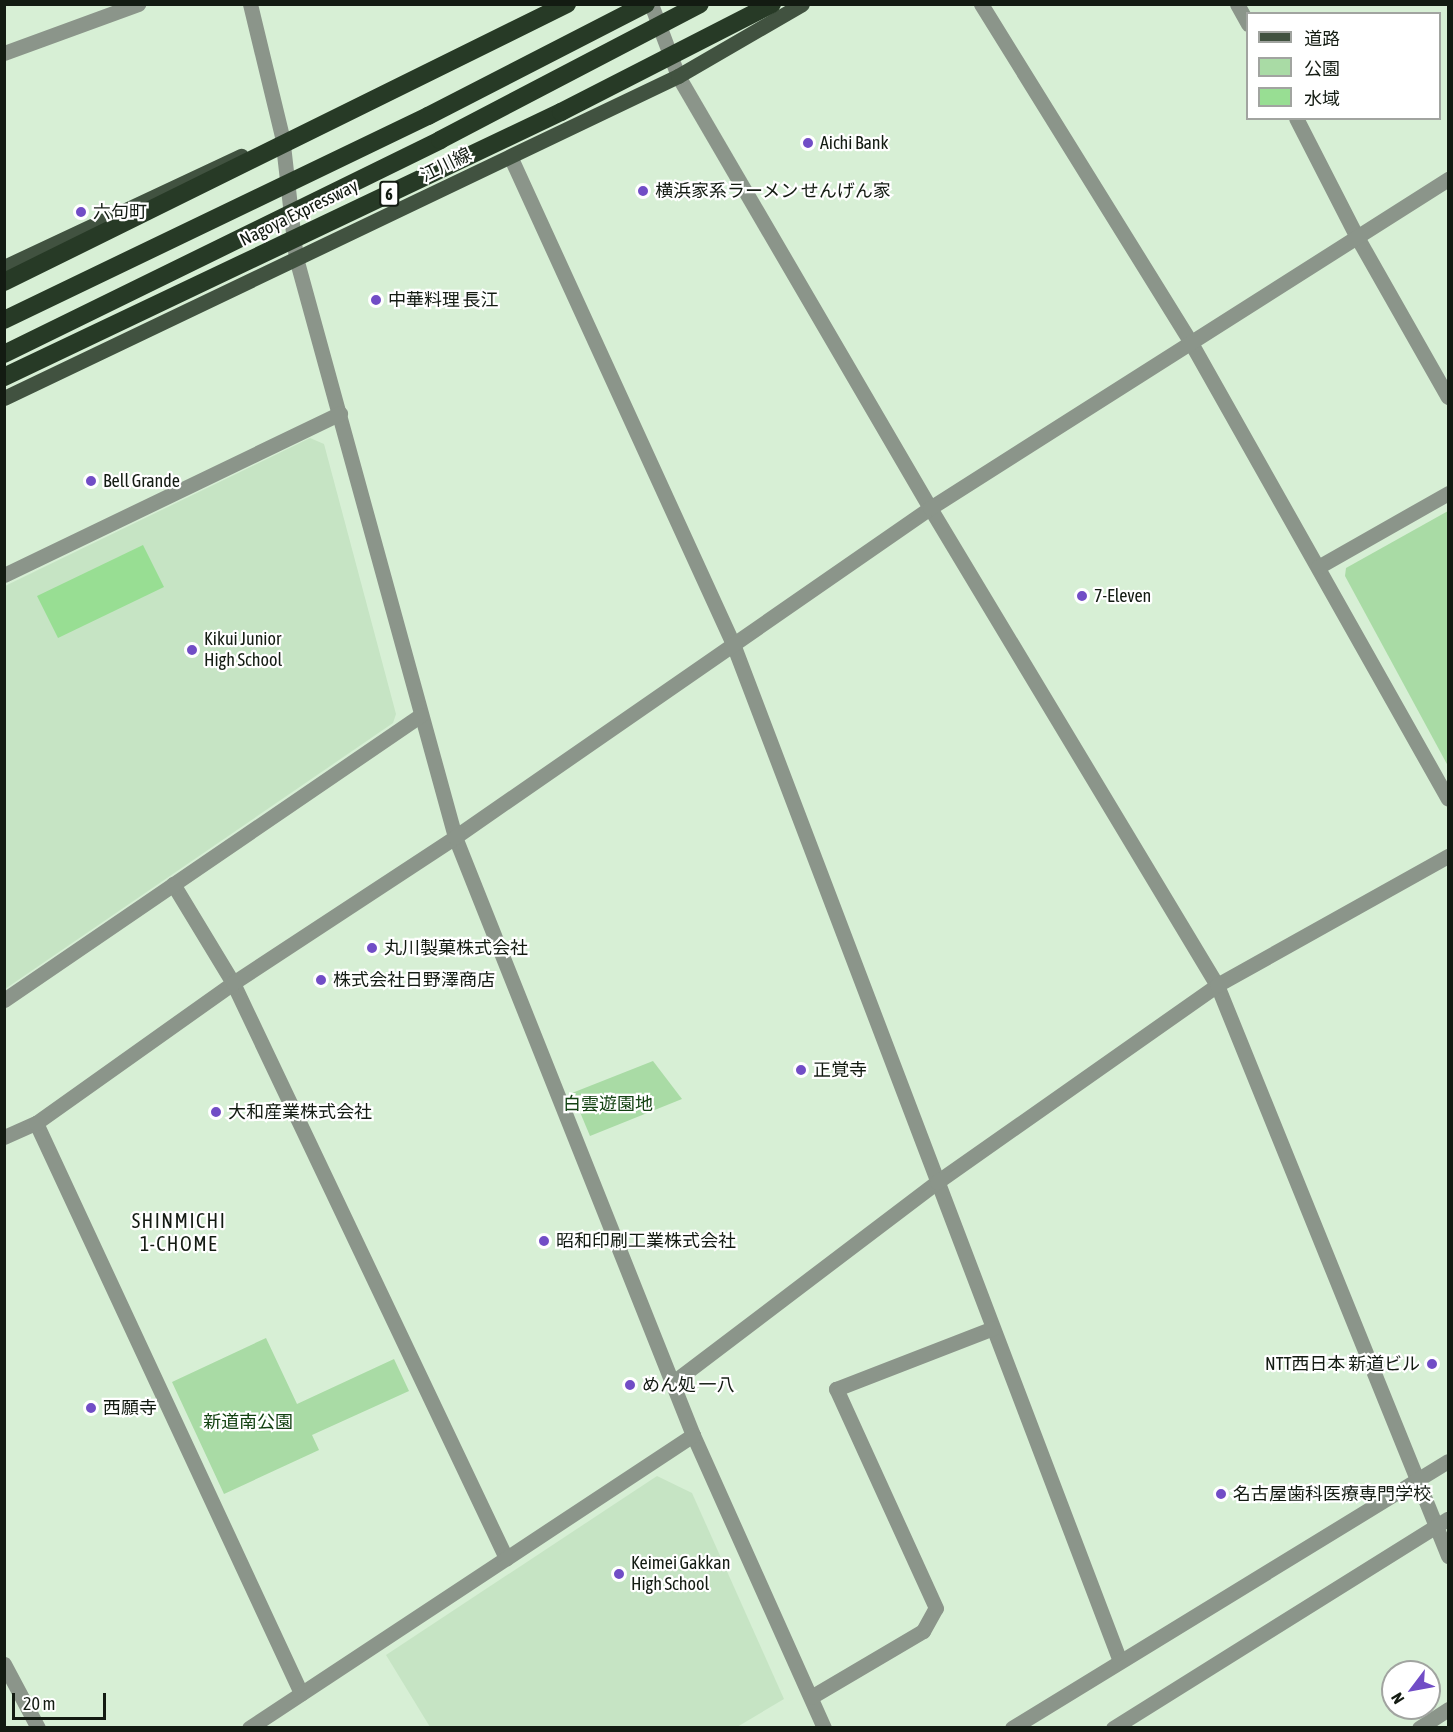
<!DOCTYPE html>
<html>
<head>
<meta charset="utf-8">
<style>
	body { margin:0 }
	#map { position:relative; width:1453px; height:1732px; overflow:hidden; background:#d7efd5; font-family:"Asap Condensed","Noto Sans JP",sans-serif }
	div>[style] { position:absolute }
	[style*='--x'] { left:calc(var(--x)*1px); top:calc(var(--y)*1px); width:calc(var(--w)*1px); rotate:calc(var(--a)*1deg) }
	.built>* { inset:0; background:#c6e4c4 }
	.green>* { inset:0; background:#a9dba5 }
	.water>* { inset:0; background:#98de93 }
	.minor>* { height:15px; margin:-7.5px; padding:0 7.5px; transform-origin:7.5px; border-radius:7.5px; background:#8b958a }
	.major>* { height:15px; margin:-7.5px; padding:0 7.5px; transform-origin:7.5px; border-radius:7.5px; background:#415240 }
	.highway>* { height:18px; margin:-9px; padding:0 9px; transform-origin:9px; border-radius:9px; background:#273a26 }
	.dots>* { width:16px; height:16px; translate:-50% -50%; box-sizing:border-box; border:3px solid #fff; border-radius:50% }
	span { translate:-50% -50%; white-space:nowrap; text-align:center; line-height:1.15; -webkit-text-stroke:4.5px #fff; paint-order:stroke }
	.shield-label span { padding:2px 4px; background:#fff; border:2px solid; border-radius:4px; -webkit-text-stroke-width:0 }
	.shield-label { font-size:16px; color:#131b12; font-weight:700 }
	.poi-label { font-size:18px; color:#131b12 }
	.left { translate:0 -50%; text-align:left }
	.right { translate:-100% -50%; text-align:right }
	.street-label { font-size:18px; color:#131b12 }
	.park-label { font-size:18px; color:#134212 }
	.neighbourhood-label { font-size:20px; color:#131b12; letter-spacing:1.5px }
	.frame { position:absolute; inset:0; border:6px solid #131b12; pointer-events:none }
	.legend { position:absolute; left:1246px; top:12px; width:195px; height:108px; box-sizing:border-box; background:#fff; border:2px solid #a1a4a0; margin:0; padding:8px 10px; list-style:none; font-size:18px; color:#131b12 }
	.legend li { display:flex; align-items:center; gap:12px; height:30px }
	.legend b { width:30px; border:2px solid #a1a4a0 }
	.north { position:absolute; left:1381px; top:1660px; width:60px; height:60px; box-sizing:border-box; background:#fff; border:2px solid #a1a4a0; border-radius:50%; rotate:238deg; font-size:16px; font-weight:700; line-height:24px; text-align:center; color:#131b12 }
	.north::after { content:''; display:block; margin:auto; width:21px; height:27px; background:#714dc6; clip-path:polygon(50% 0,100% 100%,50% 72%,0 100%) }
	.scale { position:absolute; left:12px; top:1693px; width:94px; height:27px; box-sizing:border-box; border:3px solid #131b12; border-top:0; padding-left:8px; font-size:18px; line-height:21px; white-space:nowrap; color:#131b12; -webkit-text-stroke:4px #fff; paint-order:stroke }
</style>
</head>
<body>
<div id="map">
	<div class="built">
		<div style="clip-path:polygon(310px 438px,324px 444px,396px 714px,393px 723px,5px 989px,5px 586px)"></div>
		<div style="clip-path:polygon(657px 1476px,692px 1493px,784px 1699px,737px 1727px,430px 1727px,386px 1655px)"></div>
	</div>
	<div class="green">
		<div style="clip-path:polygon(1448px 511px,1448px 766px,1345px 576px,1346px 568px)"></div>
		<div style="clip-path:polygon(653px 1061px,682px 1099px,590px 1136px,572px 1093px)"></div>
		<div style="clip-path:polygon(266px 1338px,297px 1404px,394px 1359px,409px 1391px,312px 1435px,319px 1450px,224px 1494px,172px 1382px)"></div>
	</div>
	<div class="water">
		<div style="clip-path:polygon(143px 545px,164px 587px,58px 638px,37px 596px)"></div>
	</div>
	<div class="minor">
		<div style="--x:250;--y:4;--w:136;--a:76.4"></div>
		<div style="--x:282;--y:136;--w:123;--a:83.5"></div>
		<div style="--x:296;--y:258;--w:600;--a:74.64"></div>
		<div style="--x:455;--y:837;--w:644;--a:68.3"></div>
		<div style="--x:693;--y:1435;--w:321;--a:65.9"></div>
		<div style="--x:651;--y:4;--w:77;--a:69.4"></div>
		<div style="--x:678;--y:76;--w:500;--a:59.74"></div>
		<div style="--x:930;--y:508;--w:557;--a:58.97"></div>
		<div style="--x:1217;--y:985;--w:616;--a:67.97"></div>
		<div style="--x:981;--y:4;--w:399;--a:58.2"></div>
		<div style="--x:1191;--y:343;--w:523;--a:60.59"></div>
		<div style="--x:1237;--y:4;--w:23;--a:61"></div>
		<div style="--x:4;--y:53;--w:143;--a:-20.1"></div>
		<div style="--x:1296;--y:118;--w:134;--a:62.9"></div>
		<div style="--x:1357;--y:237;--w:184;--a:60.4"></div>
		<div style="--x:510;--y:156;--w:537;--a:65.44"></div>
		<div style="--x:733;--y:644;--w:1088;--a:69.17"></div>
		<div style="--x:1318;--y:567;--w:150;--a:-29.6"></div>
		<div style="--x:4;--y:575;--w:373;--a:-25.7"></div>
		<div style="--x:173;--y:884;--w:116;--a:58.8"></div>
		<div style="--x:233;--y:983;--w:637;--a:64.6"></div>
		<div style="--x:4;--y:1000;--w:505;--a:-34.35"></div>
		<div style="--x:36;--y:1123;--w:629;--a:65.07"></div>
		<div style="--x:4;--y:1137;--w:35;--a:-24"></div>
		<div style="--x:36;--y:1123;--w:242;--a:-35.4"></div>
		<div style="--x:233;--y:983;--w:266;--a:-33.3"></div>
		<div style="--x:455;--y:837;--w:578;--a:-34.71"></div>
		<div style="--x:930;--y:508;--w:614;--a:-32.42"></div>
		<div style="--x:672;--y:1383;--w:333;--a:-37.2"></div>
		<div style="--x:937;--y:1182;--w:342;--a:-35.1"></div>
		<div style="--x:1217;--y:985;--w:265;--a:-29.2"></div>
		<div style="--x:4;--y:1664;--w:72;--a:62"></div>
		<div style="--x:811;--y:1697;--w:130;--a:-30.5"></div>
		<div style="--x:923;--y:1631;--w:26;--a:-61"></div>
		<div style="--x:936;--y:1608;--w:241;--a:-114.5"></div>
		<div style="--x:836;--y:1389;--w:168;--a:-21.2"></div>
		<div style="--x:249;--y:1728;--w:532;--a:-33.42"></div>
		<div style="--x:1012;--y:1728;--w:511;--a:-31.48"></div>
		<div style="--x:1113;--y:1728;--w:395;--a:-32"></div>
		<div style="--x:1419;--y:1728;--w:35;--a:-33"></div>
	</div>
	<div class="major">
		<div style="--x:4;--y:267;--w:262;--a:-25.1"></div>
		<div style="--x:4;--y:398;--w:747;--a:-25.54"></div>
		<div style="--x:678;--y:76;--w:143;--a:-30.1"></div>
	</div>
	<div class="highway">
		<div style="--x:4;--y:282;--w:628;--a:-26.28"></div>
		<div style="--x:4;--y:320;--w:471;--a:-25.7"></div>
		<div style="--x:428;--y:116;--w:245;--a:-27.2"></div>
		<div style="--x:4;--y:354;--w:486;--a:-26.1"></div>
		<div style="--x:440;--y:140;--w:293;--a:-27.6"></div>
		<div style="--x:4;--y:377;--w:617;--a:-25.44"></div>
		<div style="--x:561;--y:112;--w:237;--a:-27.1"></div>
	</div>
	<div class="dots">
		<div style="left:808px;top:143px;background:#714dc6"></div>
		<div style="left:643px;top:191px;background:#714dc6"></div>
		<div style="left:81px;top:212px;background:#714dc6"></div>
		<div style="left:376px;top:300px;background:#714dc6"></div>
		<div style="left:91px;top:481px;background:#714dc6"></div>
		<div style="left:1082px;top:596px;background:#714dc6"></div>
		<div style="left:192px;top:650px;background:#714dc6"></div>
		<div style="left:372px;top:948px;background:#714dc6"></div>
		<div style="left:321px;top:980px;background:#714dc6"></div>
		<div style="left:801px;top:1070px;background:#714dc6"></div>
		<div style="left:216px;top:1112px;background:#714dc6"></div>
		<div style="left:544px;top:1241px;background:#714dc6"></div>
		<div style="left:1432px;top:1364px;background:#714dc6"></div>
		<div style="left:630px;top:1385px;background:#714dc6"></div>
		<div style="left:91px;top:1408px;background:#714dc6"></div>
		<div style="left:1221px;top:1494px;background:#714dc6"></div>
		<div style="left:619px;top:1574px;background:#714dc6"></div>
	</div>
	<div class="shield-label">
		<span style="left:389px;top:194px">6</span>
	</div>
	<div class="poi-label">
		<span class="left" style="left:820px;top:143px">Aichi Bank</span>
		<span class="left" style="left:655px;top:191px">横浜家系ラーメン せんげん家</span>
		<span class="left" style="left:93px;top:212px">六句町</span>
		<span class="left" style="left:388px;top:300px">中華料理 長江</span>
		<span class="left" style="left:103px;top:481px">Bell Grande</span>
		<span class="left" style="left:1094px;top:596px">7-Eleven</span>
		<span class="left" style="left:204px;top:650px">Kikui Junior<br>High School</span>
		<span class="left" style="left:384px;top:948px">丸川製菓株式会社</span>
		<span class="left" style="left:333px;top:980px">株式会社日野澤商店</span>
		<span class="left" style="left:813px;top:1070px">正覚寺</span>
		<span class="left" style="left:228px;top:1112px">大和産業株式会社</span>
		<span class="left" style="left:556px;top:1241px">昭和印刷工業株式会社</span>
		<span class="right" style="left:1420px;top:1364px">NTT西日本 新道ビル</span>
		<span class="left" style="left:642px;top:1385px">めん処 一八</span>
		<span class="left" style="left:103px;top:1408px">西願寺</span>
		<span class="left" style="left:1233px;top:1494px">名古屋歯科医療専門学校</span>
		<span class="left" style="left:631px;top:1574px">Keimei Gakkan<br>High School</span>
	</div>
	<div class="street-label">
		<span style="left:446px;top:165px;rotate:-26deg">江川線</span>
		<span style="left:299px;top:213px;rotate:-26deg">Nagoya Expressway</span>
	</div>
	<div class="park-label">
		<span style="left:608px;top:1104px">白雲遊園地</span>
		<span style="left:248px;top:1422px">新道南公園</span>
	</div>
	<div class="neighbourhood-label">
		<span style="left:179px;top:1232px">SHINMICHI<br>1-CHOME</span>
	</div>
	<div class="frame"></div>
	<ul class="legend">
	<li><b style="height:8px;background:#415240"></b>道路</li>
	<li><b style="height:16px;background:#a9dba5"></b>公園</li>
	<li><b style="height:16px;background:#98de93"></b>水域</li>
	</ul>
	<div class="north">N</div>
	<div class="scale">20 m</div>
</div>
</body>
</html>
